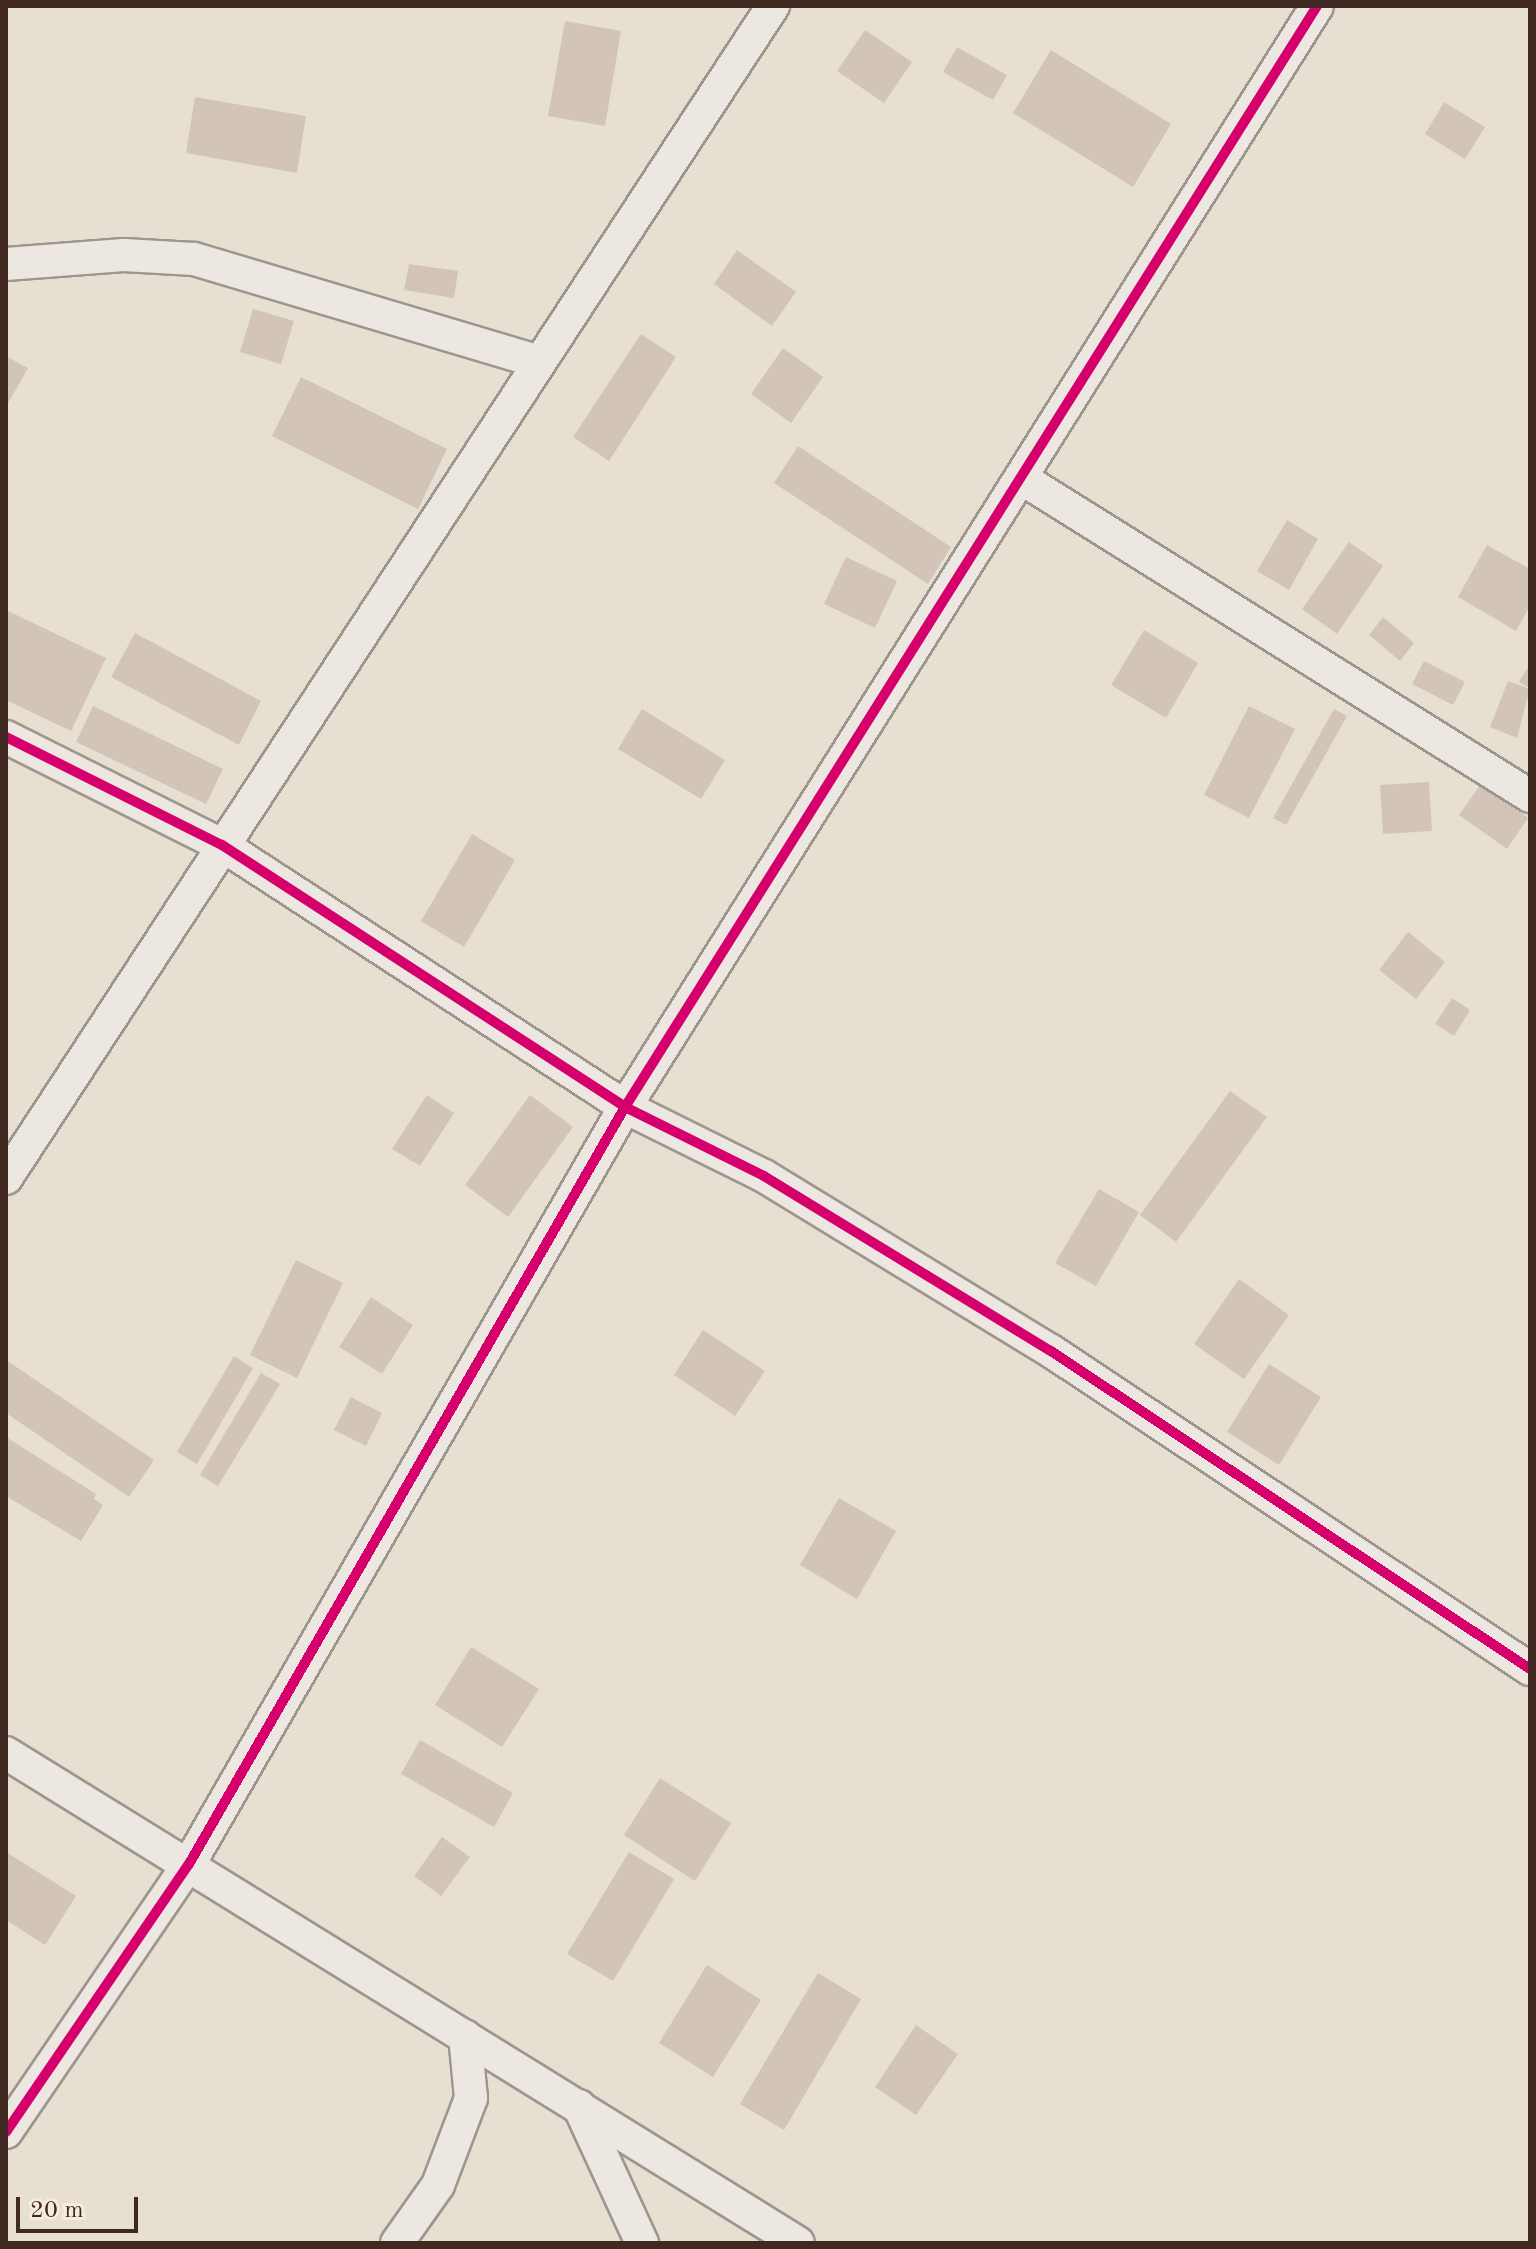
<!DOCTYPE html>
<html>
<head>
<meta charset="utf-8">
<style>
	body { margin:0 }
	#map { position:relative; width:1536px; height:2249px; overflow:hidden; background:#e7dfd2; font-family:"Old Standard TT",serif }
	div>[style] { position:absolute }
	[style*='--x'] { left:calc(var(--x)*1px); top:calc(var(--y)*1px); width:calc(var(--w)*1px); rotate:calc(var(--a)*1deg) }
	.building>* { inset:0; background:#d3c4ba }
	.roads { filter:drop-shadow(2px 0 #9d968d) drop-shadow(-2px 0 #9d968d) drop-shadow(0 2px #9d968d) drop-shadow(0 -2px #9d968d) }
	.street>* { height:32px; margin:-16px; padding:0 16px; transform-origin:16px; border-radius:16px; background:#ece8e1 }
	.cycleway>* { height:10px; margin:-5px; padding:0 5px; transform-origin:5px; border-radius:5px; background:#d6006c }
	span { translate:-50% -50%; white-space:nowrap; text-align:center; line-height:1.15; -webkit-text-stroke:7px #f5ecdc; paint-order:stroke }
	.frame { position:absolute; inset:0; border:8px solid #402920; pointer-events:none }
	.scale { position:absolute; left:16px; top:2197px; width:122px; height:36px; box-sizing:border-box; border:4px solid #402920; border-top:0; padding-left:10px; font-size:24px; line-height:28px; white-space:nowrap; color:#402920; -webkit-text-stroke:6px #f5ecdc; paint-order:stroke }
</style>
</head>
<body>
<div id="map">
	<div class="building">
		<div style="clip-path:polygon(565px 21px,621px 31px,605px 126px,548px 116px)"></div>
		<div style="clip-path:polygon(865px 30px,912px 62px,884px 103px,837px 71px)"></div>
		<div style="clip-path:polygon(957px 47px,1007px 75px,993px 100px,943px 72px)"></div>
		<div style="clip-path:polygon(1051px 50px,1171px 124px,1133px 187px,1013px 113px)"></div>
		<div style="clip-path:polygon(195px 97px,306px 116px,297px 173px,186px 153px)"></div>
		<div style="clip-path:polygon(1444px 102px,1485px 127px,1465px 159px,1425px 134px)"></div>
		<div style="clip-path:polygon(737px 250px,796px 292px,772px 326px,714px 284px)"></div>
		<div style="clip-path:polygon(409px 264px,458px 271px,454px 298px,404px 290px)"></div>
		<div style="clip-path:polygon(253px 309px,294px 321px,281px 364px,240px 352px)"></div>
		<div style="clip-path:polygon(641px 334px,676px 357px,609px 461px,573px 437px)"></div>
		<div style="clip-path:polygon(783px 348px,823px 377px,791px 423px,751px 394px)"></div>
		<div style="clip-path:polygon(6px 356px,28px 368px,6px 407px)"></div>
		<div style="clip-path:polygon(301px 377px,447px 449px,418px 509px,272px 436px)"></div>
		<div style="clip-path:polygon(798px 446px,951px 547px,928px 584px,774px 483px)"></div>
		<div style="clip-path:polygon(1287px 520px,1318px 539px,1289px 590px,1257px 571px)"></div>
		<div style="clip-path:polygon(1349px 542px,1383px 566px,1337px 634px,1302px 609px)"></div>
		<div style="clip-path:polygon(1487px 545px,1530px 569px,1530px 606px,1516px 631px,1458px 597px)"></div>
		<div style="clip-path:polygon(846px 557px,897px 581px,875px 628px,824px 604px)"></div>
		<div style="clip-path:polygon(6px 610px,106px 658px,71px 731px,6px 700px)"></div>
		<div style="clip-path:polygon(1383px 617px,1414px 643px,1400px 661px,1369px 635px)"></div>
		<div style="clip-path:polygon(1144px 630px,1198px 663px,1166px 718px,1111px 685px)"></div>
		<div style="clip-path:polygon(135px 633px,261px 701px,239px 745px,111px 677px)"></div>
		<div style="clip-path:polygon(1424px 661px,1465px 682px,1453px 705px,1412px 684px)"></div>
		<div style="clip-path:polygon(1530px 664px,1530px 688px,1519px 682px)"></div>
		<div style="clip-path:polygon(1508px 681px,1530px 689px,1517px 738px,1490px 727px)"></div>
		<div style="clip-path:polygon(93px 706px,223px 769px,206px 804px,76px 742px)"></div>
		<div style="clip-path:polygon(1249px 706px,1295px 729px,1249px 818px,1204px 795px)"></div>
		<div style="clip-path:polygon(642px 709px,725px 760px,701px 799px,618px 749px)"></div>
		<div style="clip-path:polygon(1334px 709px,1347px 716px,1286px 825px,1273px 818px)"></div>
		<div style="clip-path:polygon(1429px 782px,1432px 831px,1383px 834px,1380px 785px)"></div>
		<div style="clip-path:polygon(1481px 784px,1528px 818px,1507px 849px,1459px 815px)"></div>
		<div style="clip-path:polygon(472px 834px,515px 860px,464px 947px,421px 921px)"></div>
		<div style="clip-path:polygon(1408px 932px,1445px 962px,1416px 999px,1379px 970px)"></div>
		<div style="clip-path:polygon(1452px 998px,1470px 1010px,1454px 1036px,1435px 1024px)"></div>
		<div style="clip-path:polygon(1230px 1091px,1267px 1117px,1176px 1242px,1140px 1215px)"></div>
		<div style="clip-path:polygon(427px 1095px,454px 1113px,420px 1166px,392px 1149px)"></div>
		<div style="clip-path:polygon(530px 1095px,573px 1127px,508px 1217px,465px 1185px)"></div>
		<div style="clip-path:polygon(1099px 1189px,1139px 1212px,1096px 1286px,1055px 1263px)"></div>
		<div style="clip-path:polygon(296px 1260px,343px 1283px,297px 1378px,250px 1355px)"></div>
		<div style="clip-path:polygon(1239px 1279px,1289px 1315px,1244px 1379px,1194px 1344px)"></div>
		<div style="clip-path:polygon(371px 1297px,413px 1325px,382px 1374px,339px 1347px)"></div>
		<div style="clip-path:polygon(703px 1330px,765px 1371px,735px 1416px,674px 1375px)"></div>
		<div style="clip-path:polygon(234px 1356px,253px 1368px,197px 1464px,177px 1452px)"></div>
		<div style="clip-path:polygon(6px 1360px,154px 1460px,129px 1497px,6px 1413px)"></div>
		<div style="clip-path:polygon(1269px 1364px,1321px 1397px,1279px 1465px,1227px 1432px)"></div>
		<div style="clip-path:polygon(261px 1373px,280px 1384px,218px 1486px,200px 1475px)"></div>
		<div style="clip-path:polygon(351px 1397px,382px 1413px,366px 1446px,334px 1430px)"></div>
		<div style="clip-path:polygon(6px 1437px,96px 1494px,94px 1499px,103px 1505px,81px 1541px,6px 1496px)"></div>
		<div style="clip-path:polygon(839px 1498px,896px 1531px,857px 1599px,800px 1565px)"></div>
		<div style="clip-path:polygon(471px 1647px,539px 1689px,502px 1747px,435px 1705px)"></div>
		<div style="clip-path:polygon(420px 1740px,513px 1793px,494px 1827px,401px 1774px)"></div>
		<div style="clip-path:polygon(660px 1778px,731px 1823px,695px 1881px,624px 1835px)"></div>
		<div style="clip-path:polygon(442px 1837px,470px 1857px,441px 1896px,414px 1876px)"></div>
		<div style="clip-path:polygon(6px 1852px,76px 1896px,45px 1945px,6px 1920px)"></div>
		<div style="clip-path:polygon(629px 1852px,674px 1879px,613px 1981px,567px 1954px)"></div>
		<div style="clip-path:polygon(707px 1965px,761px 2000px,713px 2077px,659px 2043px)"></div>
		<div style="clip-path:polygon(818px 1973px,861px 1999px,784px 2130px,740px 2104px)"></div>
		<div style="clip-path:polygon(916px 2025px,958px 2054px,916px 2115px,875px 2087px)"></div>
	</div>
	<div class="roads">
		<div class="street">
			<div style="--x:6;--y:264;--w:118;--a:-4.4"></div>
			<div style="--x:124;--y:255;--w:70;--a:3.3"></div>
			<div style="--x:194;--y:259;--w:360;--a:16.6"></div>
			<div style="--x:1021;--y:478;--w:600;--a:32"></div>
			<div style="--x:6;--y:737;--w:241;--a:26.6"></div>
			<div style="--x:222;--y:845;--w:481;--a:33"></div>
			<div style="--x:625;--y:1107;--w:155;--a:26.4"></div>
			<div style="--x:764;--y:1176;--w:336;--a:31.4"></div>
			<div style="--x:1051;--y:1351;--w:575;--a:33.58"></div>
			<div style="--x:6;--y:1178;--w:1401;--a:-56.8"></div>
			<div style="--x:6;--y:1753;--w:931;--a:31.74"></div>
			<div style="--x:579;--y:2106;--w:151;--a:65.3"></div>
			<div style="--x:6;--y:2132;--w:325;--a:-55.7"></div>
			<div style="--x:189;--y:1864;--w:874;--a:-60.06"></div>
			<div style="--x:625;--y:1107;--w:1300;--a:-57.85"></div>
			<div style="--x:397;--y:2243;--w:71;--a:-54.7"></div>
			<div style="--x:438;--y:2185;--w:93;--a:-69.2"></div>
			<div style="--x:471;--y:2098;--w:62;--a:-95.5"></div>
		</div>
	</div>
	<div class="cycleway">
		<div style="--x:6;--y:737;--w:241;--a:26.6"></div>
		<div style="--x:222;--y:845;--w:481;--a:33"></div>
		<div style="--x:625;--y:1107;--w:155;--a:26.4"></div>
		<div style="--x:764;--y:1176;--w:336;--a:31.4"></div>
		<div style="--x:1051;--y:1351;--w:575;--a:33.58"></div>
		<div style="--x:6;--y:2132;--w:325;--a:-55.7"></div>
		<div style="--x:189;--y:1864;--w:874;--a:-60.06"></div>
		<div style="--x:625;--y:1107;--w:1300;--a:-57.85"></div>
	</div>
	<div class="frame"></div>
	<div class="scale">20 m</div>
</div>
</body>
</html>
